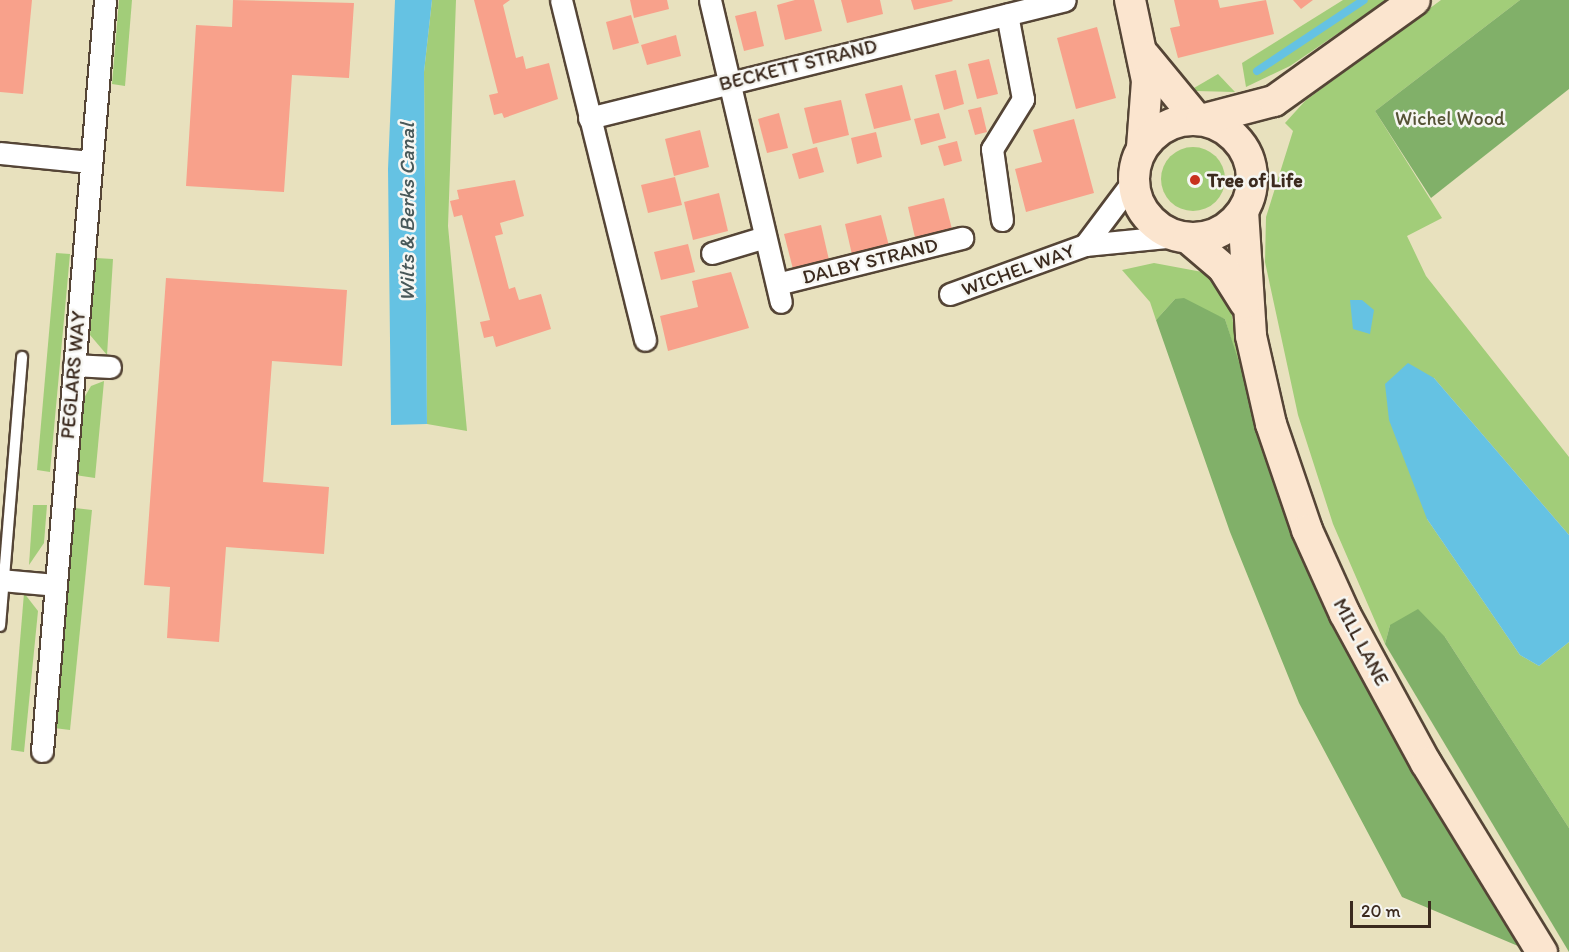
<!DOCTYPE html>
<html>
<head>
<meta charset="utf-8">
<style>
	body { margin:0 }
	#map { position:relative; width:1569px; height:952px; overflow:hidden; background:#e8e1be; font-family:Itim,sans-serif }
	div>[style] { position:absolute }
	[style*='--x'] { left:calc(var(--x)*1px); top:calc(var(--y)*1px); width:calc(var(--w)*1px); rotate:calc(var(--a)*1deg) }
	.green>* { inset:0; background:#a2cd79 }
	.round { border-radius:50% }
	.forest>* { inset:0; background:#81b069 }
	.water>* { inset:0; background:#65c2e3 }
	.stream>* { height:8px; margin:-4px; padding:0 4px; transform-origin:4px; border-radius:4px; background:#65c2e3 }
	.building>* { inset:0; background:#f8a18b }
	.roads { filter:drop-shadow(2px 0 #554536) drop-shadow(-2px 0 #554536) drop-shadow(0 2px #554536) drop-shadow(0 -2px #554536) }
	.lane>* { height:10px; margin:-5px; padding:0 5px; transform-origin:5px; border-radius:5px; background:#fff }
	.street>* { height:21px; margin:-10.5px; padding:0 10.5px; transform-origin:10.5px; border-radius:10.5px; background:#fff }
	.secondary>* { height:30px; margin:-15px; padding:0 15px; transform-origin:15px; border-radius:15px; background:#fbe5cf }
	.secondary>.ring { margin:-15px; padding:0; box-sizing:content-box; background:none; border:30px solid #fbe5cf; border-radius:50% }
	.dots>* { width:16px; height:16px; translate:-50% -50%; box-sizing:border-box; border:3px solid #f6f6f2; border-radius:50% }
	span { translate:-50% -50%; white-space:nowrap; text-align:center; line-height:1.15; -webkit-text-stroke:5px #f6f6f2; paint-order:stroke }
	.street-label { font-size:20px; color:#3b2a1e }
	.park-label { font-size:20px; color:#555335 }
	.poi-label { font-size:20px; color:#3b2a1e; font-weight:700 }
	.left { translate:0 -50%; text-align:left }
	.water-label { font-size:21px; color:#485859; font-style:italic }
	.scale { position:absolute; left:1350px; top:901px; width:81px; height:27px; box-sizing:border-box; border:3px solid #3b2a1e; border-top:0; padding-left:8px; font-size:18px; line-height:21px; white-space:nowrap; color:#3b2a1e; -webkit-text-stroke:4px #f6f6f2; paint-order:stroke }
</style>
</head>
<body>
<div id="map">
	<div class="green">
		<div style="clip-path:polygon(119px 0,132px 0,125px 86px,112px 84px)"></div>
		<div style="clip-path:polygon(432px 0,456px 0,448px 226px,467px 431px,427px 424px,424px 72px)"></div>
		<div style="clip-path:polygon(1343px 0,1387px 0,1290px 66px,1246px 87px,1242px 63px)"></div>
		<div style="clip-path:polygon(1441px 0,1520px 0,1375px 111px,1442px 218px,1407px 236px,1426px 276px,1569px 457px,1569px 535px,1434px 378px,1427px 519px,1520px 655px,1539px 666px,1569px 642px,1569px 828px,1445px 637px,1390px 625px,1385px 644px,1333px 524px,1298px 415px,1265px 262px,1266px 217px,1293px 131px,1285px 123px,1305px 101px)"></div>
		<div style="clip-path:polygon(1218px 74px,1235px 92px,1196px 91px,1194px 88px)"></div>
		<div class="round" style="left:1161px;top:147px;width:64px;height:64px"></div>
		<div style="clip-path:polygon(56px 253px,70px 254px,50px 472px,37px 470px)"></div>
		<div style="clip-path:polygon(96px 258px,113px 259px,107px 355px,90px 335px)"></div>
		<div style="clip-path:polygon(1154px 263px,1213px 274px,1231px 311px,1243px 378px,1225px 319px,1175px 299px,1156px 320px,1150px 302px,1122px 270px)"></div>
		<div style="clip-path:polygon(104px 381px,95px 478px,75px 475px,84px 398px,91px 386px)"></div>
		<div style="clip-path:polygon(33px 505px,47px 505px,44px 543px,29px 565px)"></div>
		<div style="clip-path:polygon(75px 508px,92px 510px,70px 730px,54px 728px)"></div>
		<div style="clip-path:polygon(24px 593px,38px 611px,24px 752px,11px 750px)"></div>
	</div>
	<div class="forest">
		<div style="clip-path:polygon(1520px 0,1569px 0,1569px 89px,1431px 198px,1375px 111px)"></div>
		<div style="clip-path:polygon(1184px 298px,1225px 319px,1305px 566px,1518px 946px,1402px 897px,1299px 703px,1230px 532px,1156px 320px,1175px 299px)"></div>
		<div style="clip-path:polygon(1418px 609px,1445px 637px,1569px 828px,1569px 952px,1385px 644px,1390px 625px)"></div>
	</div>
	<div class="water">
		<div style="clip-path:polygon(395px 0,432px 0,424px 72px,427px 424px,391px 425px,388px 169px)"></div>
		<div style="clip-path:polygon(1350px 300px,1362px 300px,1374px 310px,1370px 334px,1353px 329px)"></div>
		<div style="clip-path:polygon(1408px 363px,1434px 378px,1569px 535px,1569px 642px,1539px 666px,1520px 655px,1427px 519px,1389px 420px,1385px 384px)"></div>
	</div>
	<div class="stream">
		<div style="--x:1257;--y:71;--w:128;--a:-33.6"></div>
	</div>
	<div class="building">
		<div style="clip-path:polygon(0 0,32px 0,23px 94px,0 92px)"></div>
		<div style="clip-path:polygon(233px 0,354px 3px,349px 78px,292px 75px,284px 192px,186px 186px,196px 25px,232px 27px)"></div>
		<div style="clip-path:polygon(474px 0,510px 0,503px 5px,516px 58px,523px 56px,526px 69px,549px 63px,558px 99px,504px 118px,502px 113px,494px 115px,489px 95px,498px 93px)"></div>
		<div style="clip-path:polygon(630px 0,667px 0,669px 9px,634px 18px)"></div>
		<div style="clip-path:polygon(795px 0,814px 0,822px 31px,785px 40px,777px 5px)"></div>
		<div style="clip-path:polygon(841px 0,880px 0,883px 14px,847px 23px)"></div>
		<div style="clip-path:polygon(911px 0,952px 0,953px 1px,914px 10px)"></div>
		<div style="clip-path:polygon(1174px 0,1218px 0,1220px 8px,1266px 0,1274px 34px,1178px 58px,1170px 28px,1180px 26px)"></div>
		<div style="clip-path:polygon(1293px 0,1313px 0,1301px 9px)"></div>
		<div style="clip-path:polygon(756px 11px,764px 46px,744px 51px,735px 16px)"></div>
		<div style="clip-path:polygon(631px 15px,639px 43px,613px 50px,606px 22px)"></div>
		<div style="clip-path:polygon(1097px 27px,1116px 98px,1076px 109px,1057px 38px)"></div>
		<div style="clip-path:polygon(676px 35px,681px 56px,647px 65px,641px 45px)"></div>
		<div style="clip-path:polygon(989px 59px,998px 94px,977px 99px,968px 64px)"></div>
		<div style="clip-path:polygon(956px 70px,964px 104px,944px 110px,935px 75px)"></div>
		<div style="clip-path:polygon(902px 85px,911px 120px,874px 129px,865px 94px)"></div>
		<div style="clip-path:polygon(841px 100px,849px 135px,813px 144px,804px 108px)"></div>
		<div style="clip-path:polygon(981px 107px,987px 132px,975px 135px,968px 110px)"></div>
		<div style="clip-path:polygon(779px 113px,788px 148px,767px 153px,758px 119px)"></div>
		<div style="clip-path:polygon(939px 113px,946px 138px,921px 145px,914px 119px)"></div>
		<div style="clip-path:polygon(1074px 119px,1094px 193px,1026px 212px,1015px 169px,1042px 162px,1033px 130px)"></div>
		<div style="clip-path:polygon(700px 130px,709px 167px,674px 176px,665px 139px)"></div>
		<div style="clip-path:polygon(876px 132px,882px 157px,857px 164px,851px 138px)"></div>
		<div style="clip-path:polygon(957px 141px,962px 161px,944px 166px,938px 146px)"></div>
		<div style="clip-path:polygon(817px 147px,824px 172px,799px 179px,792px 154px)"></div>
		<div style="clip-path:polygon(675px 177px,682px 205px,648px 213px,641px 185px)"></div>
		<div style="clip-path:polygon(515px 180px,524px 216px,500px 223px,503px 234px,495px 236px,509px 289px,515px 287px,519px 300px,541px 294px,551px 329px,496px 347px,493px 336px,484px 338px,480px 322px,490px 320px,462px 215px,454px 217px,450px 201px,459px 199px,457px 190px)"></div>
		<div style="clip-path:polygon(719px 193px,728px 231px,693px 240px,684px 202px)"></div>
		<div style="clip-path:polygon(944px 198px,953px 233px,916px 242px,908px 207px)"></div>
		<div style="clip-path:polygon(881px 215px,890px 250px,853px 259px,845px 224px)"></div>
		<div style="clip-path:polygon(821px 225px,829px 260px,793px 269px,784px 234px)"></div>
		<div style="clip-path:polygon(688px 244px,695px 272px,661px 280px,654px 252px)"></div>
		<div style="clip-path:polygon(731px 272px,749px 328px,668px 351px,660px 316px,698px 307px,692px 281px)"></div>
		<div style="clip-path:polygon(166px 278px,347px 290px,342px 366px,272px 361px,263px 482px,329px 487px,324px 554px,226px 547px,219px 642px,167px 638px,170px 587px,144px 585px)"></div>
	</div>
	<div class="roads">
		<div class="lane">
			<div style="--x:0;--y:626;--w:270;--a:-85.3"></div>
		</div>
		<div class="street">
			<div style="--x:561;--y:0;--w:350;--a:76.1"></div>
			<div style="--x:710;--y:0;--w:310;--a:76.8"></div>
			<div style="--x:589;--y:118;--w:490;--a:-13.9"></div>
			<div style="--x:0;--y:153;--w:90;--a:5.7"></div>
			<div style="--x:1002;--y:220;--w:72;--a:-98"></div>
			<div style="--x:992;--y:149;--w:59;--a:-58.2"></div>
			<div style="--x:1023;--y:99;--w:86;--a:-100.7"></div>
			<div style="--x:1085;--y:245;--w:80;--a:-53.1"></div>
			<div style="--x:712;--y:253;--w:55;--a:-16.8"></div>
			<div style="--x:777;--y:284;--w:191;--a:-14"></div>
			<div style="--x:950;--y:294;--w:144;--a:-19.9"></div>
			<div style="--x:1085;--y:245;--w:92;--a:-5.6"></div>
			<div style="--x:74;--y:365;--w:36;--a:3"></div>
			<div style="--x:0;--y:580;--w:56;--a:5.1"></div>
			<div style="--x:42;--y:751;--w:754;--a:-85.2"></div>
		</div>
		<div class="secondary">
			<div style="--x:1130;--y:0;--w:83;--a:78.1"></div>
			<div style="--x:1147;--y:81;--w:67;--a:94.3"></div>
			<div style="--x:1145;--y:56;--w:82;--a:50.5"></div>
			<div class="ring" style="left:1134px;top:120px;width:88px;height:88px"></div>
			<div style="--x:1201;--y:120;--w:75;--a:-14.6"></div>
			<div style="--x:1274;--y:101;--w:173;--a:-35.6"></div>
			<div style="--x:1243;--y:211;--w:125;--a:86.3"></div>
			<div style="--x:1251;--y:336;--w:90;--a:77.2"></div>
			<div style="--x:1271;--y:424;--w:112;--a:71.2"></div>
			<div style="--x:1307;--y:530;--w:92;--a:65.7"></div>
			<div style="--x:1345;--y:614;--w:170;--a:61.5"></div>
			<div style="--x:1426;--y:763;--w:222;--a:58.5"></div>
			<div style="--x:1188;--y:238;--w:46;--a:40.6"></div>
			<div style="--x:1223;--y:268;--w:41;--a:57.8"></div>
		</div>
	</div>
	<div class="dots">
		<div style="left:1195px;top:180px;background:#c8321e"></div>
	</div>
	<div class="street-label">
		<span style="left:798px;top:65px;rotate:-14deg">BECKETT STRAND</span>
		<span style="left:870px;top:261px;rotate:-14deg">DALBY STRAND</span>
		<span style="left:1018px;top:270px;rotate:-20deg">WICHEL WAY</span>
		<span style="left:73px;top:375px;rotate:-85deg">PEGLARS WAY</span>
		<span style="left:1361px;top:642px;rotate:62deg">MILL LANE</span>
	</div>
	<div class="park-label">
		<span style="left:1450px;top:118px">Wichel Wood</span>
	</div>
	<div class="poi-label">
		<span class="left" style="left:1207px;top:180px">Tree of Life</span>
	</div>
	<div class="water-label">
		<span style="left:407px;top:212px;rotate:-90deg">Wilts &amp; Berks Canal</span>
	</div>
	<div class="scale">20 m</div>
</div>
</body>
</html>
